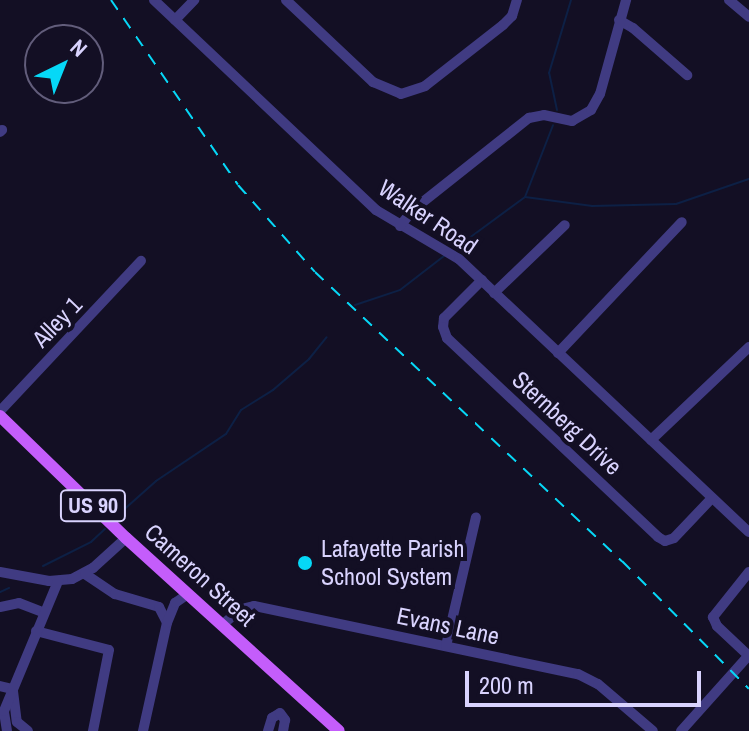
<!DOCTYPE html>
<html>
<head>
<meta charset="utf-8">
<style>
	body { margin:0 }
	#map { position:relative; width:749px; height:731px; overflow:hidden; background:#130f24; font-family:"Archivo Narrow",sans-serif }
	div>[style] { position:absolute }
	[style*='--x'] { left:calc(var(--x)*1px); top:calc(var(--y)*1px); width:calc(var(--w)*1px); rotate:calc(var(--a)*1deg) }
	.stream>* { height:2px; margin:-1px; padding:0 1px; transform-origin:1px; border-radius:1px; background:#0d2045 }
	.minor>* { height:10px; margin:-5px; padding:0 5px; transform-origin:5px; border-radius:5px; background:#403b82 }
	.major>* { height:12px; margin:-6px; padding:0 6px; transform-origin:6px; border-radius:6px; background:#c45dfb }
	.rail>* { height:2px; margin-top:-1px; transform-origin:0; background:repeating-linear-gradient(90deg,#06d8f7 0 12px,transparent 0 22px) }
	.dots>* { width:22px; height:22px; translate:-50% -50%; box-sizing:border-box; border:4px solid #130f24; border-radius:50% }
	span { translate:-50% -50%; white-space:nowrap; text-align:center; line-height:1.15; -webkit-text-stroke:8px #130f24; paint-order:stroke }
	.shield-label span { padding:2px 6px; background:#130f24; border:2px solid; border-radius:6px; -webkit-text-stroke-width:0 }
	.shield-label { font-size:22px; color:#d9d3fe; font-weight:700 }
	.street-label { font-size:24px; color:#d9d3fe }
	.poi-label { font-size:24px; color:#d9d3fe }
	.left { translate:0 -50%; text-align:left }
	.north { position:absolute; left:24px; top:24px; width:80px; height:80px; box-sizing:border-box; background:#130f24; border:2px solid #625d7b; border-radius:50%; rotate:43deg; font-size:22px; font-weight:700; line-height:32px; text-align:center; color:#d9d3fe }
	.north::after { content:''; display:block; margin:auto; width:28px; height:36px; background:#06d8f7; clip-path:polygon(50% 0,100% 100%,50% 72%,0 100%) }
	.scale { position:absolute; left:465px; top:671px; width:236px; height:36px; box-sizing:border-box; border:4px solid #d9d3fe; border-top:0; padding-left:10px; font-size:24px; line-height:28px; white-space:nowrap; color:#d9d3fe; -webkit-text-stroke:6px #130f24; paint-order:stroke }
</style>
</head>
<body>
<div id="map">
	<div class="stream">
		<div style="--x:557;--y:110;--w:38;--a:-102"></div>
		<div style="--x:549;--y:73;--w:76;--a:-73.2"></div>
		<div style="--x:525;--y:197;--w:77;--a:-68.7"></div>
		<div style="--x:457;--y:247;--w:84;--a:-36.3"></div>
		<div style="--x:525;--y:197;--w:68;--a:7.7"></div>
		<div style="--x:592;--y:206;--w:84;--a:-1.4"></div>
		<div style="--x:676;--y:204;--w:77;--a:-18.9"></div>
		<div style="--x:355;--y:305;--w:47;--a:-18.4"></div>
		<div style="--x:400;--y:290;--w:56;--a:-37.7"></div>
		<div style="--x:119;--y:514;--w:50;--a:-41.7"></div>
		<div style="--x:156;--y:481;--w:84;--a:-33.9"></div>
		<div style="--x:226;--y:434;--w:28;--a:-58"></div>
		<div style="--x:241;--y:410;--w:38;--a:-32"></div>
		<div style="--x:273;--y:390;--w:48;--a:-40.7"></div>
		<div style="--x:309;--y:359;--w:28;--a:-51"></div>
		<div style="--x:43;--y:566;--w:54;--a:-26.6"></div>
		<div style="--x:91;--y:542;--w:19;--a:-43"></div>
		<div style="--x:0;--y:592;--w:10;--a:-24"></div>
	</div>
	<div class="minor">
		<div style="--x:154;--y:0;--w:306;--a:43.4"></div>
		<div style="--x:376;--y:210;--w:96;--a:30.6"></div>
		<div style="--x:459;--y:259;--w:398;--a:43.3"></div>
		<div style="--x:286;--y:0;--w:120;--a:43.3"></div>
		<div style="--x:373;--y:82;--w:30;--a:23"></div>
		<div style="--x:401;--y:94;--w:25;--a:-18"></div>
		<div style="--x:425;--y:86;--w:99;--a:-38"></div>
		<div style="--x:503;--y:25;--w:13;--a:-45"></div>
		<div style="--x:512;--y:16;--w:17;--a:-73"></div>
		<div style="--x:729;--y:0;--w:26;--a:40"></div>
		<div style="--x:175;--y:20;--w:28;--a:-46"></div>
		<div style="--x:619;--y:20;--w:16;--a:30"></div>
		<div style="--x:633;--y:28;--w:72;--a:41"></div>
		<div style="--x:0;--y:132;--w:3;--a:-45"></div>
		<div style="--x:400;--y:226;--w:22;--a:-51"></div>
		<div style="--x:414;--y:209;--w:147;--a:-38.4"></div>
		<div style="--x:529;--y:118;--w:15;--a:-11"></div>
		<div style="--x:544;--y:115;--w:29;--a:12"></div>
		<div style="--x:572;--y:121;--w:22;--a:-30"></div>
		<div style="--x:591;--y:110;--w:18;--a:-61"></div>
		<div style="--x:600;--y:94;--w:98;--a:-74.5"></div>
		<div style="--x:482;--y:280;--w:54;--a:135"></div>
		<div style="--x:444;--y:318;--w:9;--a:96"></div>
		<div style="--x:443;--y:327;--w:12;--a:70"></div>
		<div style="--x:447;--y:338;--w:290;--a:43.3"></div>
		<div style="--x:658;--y:537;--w:8;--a:30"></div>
		<div style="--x:665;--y:541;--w:9;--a:-18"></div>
		<div style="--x:674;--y:538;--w:55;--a:-46.5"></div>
		<div style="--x:494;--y:293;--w:98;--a:-43.8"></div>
		<div style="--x:558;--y:353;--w:180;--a:-46.6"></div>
		<div style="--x:0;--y:411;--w:206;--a:-46.8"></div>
		<div style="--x:651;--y:440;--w:135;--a:-43.5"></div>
		<div style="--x:0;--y:572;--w:50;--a:10.4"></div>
		<div style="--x:49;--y:581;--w:23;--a:-5"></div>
		<div style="--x:72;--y:579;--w:24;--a:-28"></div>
		<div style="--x:93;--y:568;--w:45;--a:-42.3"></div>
		<div style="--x:749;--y:572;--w:58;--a:128.7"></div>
		<div style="--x:713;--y:617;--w:10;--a:66"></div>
		<div style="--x:717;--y:626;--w:44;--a:43.2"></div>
		<div style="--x:85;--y:574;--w:36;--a:34"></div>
		<div style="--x:115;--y:594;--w:46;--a:16.5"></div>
		<div style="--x:159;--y:607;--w:16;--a:63"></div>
		<div style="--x:0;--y:607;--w:19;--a:-12"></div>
		<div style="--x:19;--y:603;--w:26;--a:21"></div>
		<div style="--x:222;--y:625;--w:25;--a:-40"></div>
		<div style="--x:241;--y:609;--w:13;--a:-13"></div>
		<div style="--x:254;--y:606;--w:331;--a:11.9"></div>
		<div style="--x:578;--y:674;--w:22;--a:27"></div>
		<div style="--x:598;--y:684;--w:72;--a:40.5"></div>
		<div style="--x:36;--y:631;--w:75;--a:14.6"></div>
		<div style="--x:109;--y:650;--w:83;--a:101.2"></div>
		<div style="--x:446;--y:646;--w:132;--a:-76.9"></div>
		<div style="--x:0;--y:686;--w:12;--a:14"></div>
		<div style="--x:13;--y:691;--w:31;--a:83"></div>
		<div style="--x:17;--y:722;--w:14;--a:39"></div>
		<div style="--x:7;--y:731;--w:20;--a:-99"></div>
		<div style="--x:4;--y:711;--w:141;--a:-67.4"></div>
		<div style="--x:143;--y:731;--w:111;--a:-77.5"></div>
		<div style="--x:167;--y:623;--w:22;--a:-68"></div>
		<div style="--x:175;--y:603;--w:16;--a:-35"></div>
		<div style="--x:268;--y:731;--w:14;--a:-73"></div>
		<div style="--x:272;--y:718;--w:9;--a:-32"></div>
		<div style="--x:280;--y:713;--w:9;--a:54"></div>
		<div style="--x:285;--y:720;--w:11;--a:100"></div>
		<div style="--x:681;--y:731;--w:102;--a:-48.2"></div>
	</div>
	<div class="major">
		<div style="--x:0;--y:416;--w:175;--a:44.1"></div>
		<div style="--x:126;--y:538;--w:287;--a:42.2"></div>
	</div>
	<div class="rail">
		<div style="--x:111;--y:0;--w:224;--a:55.5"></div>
		<div style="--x:238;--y:185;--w:116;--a:48.5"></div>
		<div style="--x:315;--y:272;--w:422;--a:43.3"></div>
		<div style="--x:622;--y:561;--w:180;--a:45.2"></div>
	</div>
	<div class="dots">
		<div style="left:305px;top:563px;background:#06d8f7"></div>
	</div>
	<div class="shield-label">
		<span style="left:93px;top:506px">US 90</span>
	</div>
	<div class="street-label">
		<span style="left:428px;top:217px;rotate:34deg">Walker Road</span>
		<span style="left:57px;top:322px;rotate:-46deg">Alley 1</span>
		<span style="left:567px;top:423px;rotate:43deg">Sternberg Drive</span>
		<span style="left:200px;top:575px;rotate:42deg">Cameron Street</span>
		<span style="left:448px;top:626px;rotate:12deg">Evans Lane</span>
	</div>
	<div class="poi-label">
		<span class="left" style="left:321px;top:563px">Lafayette Parish<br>School System</span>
	</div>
	<div class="north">N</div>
	<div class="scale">200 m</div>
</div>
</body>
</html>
